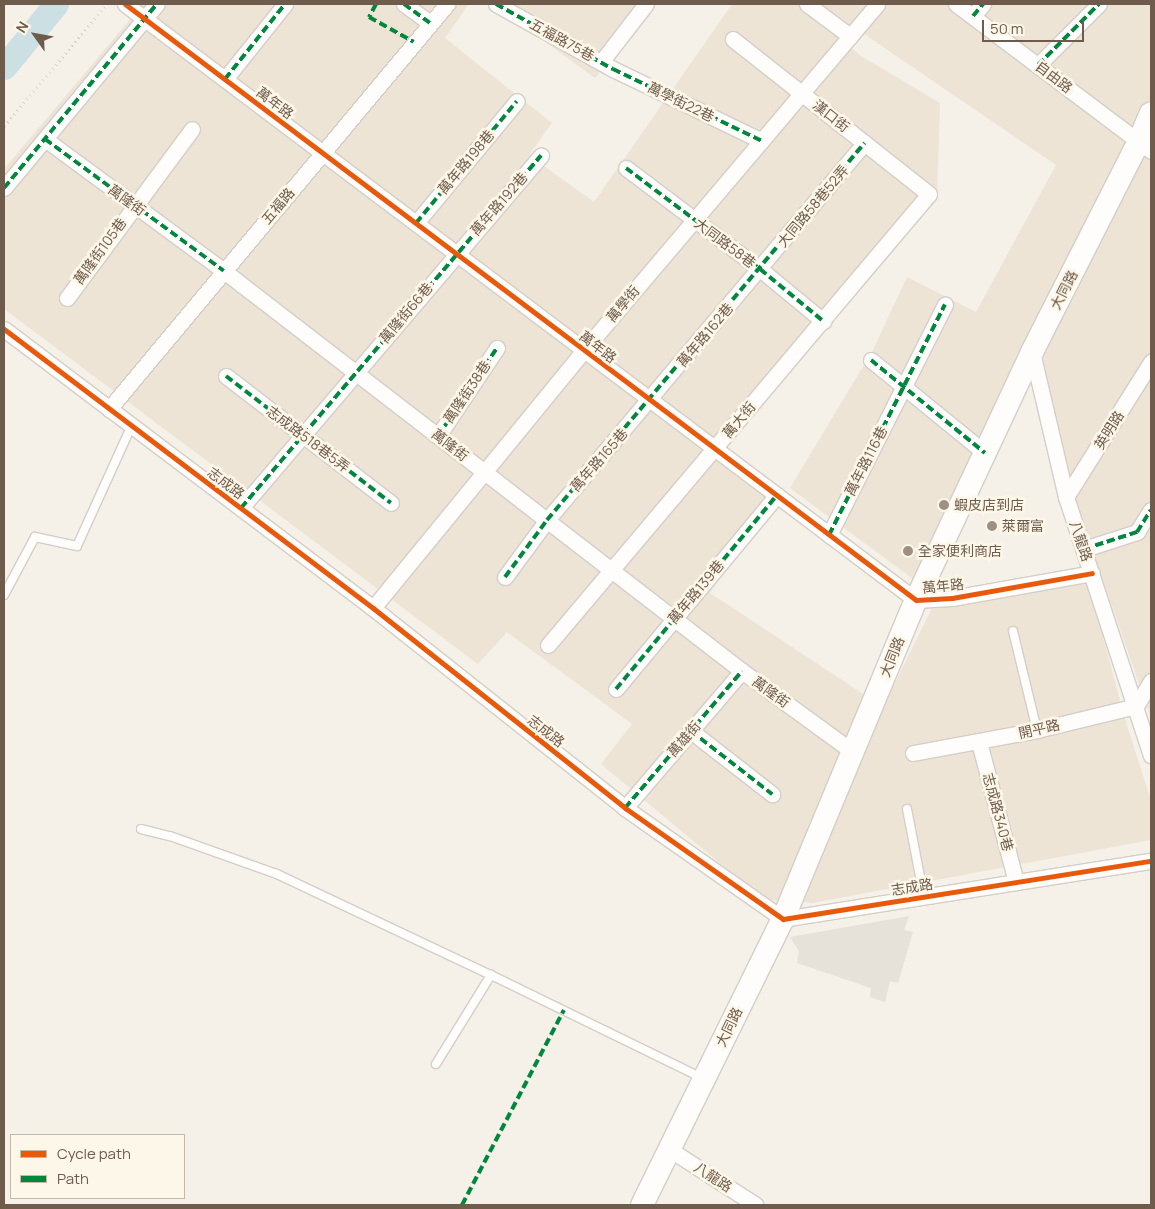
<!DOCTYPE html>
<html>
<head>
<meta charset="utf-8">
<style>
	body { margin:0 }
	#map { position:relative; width:1155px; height:1209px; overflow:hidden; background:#f5f1e8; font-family:Manrope,"Noto Sans TC",sans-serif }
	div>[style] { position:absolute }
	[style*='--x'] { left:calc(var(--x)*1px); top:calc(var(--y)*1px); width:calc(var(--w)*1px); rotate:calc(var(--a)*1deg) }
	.residential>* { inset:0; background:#ede4d6 }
	.industrial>* { inset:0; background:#e6e1d9 }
	.river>* { height:25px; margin:-12.5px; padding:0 12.5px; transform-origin:12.5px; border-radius:12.5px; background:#cce0e3 }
	.path>* { height:2.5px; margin-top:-1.25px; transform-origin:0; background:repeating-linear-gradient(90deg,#d6d0ca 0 1px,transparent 0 5px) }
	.roads { filter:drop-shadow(1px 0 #d3cec7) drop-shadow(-1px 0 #d3cec7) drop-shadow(0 1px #d3cec7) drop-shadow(0 -1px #d3cec7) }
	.service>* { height:8px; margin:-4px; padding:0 4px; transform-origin:4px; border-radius:4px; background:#fefdfc }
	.minor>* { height:15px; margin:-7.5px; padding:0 7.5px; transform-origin:7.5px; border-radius:7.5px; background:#fefdfc }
	.secondary>* { height:22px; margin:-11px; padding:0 11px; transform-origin:11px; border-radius:11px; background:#fefdfc }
	.quiet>* { height:4px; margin-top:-2px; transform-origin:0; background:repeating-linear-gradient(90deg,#00873e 0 8px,transparent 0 12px) }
	.cycleway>* { height:5px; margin:-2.5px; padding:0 2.5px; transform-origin:2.5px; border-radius:2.5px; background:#e8590c }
	.dots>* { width:14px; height:14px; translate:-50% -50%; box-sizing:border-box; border:2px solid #fdf7e9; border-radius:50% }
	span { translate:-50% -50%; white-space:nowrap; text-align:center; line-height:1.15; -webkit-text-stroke:5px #fdf7e9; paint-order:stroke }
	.street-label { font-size:14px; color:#6f5b4c }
	.poi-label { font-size:14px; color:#6f5b4c }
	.left { translate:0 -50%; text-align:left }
	.frame { position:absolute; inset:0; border:5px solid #6f5b4c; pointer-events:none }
	.legend { position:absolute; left:10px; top:1134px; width:175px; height:65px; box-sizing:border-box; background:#fdf7e9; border:1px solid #c4b9aa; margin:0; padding:6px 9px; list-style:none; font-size:15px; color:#6f5b4c }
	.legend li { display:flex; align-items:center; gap:10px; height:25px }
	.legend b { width:25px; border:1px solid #c4b9aa }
	.north { position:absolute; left:10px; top:10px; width:50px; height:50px; -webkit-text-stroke:4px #fdf7e9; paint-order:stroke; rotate:302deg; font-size:14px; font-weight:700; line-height:20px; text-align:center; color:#6f5b4c }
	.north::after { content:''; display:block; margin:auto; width:18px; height:22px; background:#6f5b4c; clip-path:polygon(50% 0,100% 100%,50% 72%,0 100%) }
	.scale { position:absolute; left:982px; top:20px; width:102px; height:22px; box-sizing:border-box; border:2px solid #6f5b4c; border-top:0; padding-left:6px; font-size:15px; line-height:18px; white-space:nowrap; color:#6f5b4c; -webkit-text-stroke:4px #fdf7e9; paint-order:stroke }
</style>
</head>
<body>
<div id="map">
	<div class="residential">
		<div style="clip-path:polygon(143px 4px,469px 4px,445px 38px,552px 123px,529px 155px,594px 202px,732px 4px,798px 4px,861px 56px,940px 103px,937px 199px,717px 456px,772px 501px,710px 593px,883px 707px,933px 606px,1088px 581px,1125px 719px,1151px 800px,1151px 840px,812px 903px,764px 900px,601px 764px,632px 724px,507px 632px,478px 664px,4px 309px,4px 169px)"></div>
		<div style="clip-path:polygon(493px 4px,653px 4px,595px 78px)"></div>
		<div style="clip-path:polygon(820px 4px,1151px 4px,1151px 718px,1024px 354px,917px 582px,790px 488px,873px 350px,907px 277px,976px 312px,1056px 165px)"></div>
	</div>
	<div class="industrial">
		<div style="clip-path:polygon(909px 916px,904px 930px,913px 932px,898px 983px,890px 981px,885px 1002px,870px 997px,871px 988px,797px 963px,799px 951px,790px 937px)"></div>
	</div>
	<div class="river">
		<div style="--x:4;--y:67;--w:82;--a:-50.5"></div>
	</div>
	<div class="path">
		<div style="--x:4;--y:126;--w:160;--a:-49.8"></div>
	</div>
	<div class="roads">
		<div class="service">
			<div style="--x:4;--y:595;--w:66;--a:-61.9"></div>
			<div style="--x:35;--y:537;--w:43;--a:12.1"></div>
			<div style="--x:77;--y:546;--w:131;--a:-65.6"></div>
			<div style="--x:1013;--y:631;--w:102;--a:76.4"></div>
			<div style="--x:907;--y:809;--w:90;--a:79.1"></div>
			<div style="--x:141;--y:829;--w:30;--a:14"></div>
			<div style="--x:170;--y:836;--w:114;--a:19.6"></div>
			<div style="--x:277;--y:874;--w:237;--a:25.3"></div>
			<div style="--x:491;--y:975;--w:235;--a:26"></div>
			<div style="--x:436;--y:1064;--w:105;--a:-58.3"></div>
		</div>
		<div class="minor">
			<div style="--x:125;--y:4;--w:990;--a:37"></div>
			<div style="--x:916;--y:600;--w:36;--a:-3"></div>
			<div style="--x:952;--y:598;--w:142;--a:-10.1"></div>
			<div style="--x:404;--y:4;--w:32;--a:36"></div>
			<div style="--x:496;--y:4;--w:134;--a:29.1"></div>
			<div style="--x:613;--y:69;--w:165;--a:25.8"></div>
			<div style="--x:807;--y:4;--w:54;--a:36.7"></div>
			<div style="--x:956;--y:4;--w:244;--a:37"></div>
			<div style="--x:973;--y:16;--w:16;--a:-50"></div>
			<div style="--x:601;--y:62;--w:73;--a:-52.2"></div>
			<div style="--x:1038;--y:65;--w:86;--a:-45"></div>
			<div style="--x:225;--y:79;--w:96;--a:-51.3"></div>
			<div style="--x:45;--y:139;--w:222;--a:36.4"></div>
			<div style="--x:224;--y:271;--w:654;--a:37.68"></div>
			<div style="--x:742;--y:671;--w:137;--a:36.1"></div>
			<div style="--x:626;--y:168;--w:168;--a:37"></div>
			<div style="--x:760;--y:269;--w:82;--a:39.5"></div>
			<div style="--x:4;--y:188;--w:239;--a:-50.3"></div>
			<div style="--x:416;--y:223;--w:158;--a:-50.4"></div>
			<div style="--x:67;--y:298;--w:210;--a:-53.5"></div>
			<div style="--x:4;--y:329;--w:463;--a:37.1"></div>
			<div style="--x:373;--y:608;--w:322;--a:38.4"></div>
			<div style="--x:625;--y:808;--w:193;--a:35.1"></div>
			<div style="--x:783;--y:919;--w:373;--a:-9"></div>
			<div style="--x:1032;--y:352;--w:149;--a:76.8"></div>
			<div style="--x:1066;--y:497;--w:272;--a:71.8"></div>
			<div style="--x:871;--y:360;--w:147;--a:39.2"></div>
			<div style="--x:226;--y:376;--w:208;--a:37.6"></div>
			<div style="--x:109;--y:409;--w:528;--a:-50.15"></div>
			<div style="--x:438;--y:436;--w:106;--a:-56.2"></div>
			<div style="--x:1066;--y:497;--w:160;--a:-57.8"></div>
			<div style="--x:241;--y:508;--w:463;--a:-49.6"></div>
			<div style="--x:829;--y:535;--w:258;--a:-63.3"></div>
			<div style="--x:1084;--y:549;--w:56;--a:-17.8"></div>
			<div style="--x:1137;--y:532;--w:26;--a:-58"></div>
			<div style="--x:505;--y:577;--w:71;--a:-53.6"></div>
			<div style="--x:547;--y:520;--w:493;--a:-49.9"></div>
			<div style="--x:373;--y:608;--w:333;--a:-50.7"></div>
			<div style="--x:584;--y:350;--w:453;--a:-49.7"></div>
			<div style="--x:548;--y:645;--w:590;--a:-49.81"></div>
			<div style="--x:929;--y:194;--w:250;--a:-141.7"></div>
			<div style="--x:616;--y:689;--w:252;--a:-50.3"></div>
			<div style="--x:691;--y:731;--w:103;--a:37.9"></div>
			<div style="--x:979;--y:742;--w:145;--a:75.2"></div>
			<div style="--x:913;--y:753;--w:126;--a:-10.5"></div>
			<div style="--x:1037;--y:730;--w:102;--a:-13.6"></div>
			<div style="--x:1136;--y:706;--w:29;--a:-59"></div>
			<div style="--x:625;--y:808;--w:180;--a:-49.5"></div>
			<div style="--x:669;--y:1149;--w:103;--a:32.8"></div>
		</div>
		<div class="secondary">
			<div style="--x:642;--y:1205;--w:319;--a:-63.8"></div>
			<div style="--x:783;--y:919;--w:346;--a:-67.4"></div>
			<div style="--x:916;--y:600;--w:274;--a:-64.9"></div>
			<div style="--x:1032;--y:352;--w:237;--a:-63.1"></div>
			<div style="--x:1139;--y:141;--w:30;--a:-67"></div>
		</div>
	</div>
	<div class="quiet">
		<div style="--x:376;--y:4;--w:15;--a:118"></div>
		<div style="--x:369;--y:17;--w:51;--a:29.1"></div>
		<div style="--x:404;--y:4;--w:32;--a:36"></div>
		<div style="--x:496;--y:4;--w:134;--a:29.1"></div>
		<div style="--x:613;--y:69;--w:165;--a:25.8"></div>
		<div style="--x:973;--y:16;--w:16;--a:-50"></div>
		<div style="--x:1038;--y:65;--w:86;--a:-45"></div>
		<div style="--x:225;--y:79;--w:96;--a:-51.3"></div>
		<div style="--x:45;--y:139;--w:222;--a:36.4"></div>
		<div style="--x:626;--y:168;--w:168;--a:37"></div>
		<div style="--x:760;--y:269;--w:82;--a:39.5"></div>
		<div style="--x:4;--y:188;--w:239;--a:-50.3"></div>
		<div style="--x:416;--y:223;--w:158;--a:-50.4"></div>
		<div style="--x:871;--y:360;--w:147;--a:39.2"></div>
		<div style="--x:226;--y:376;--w:208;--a:37.6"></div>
		<div style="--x:438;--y:436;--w:106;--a:-56.2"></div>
		<div style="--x:241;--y:508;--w:463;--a:-49.6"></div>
		<div style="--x:829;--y:535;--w:258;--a:-63.3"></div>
		<div style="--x:1084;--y:549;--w:56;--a:-17.8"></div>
		<div style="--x:1137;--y:532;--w:26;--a:-58"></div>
		<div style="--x:505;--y:577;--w:71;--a:-53.6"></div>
		<div style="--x:547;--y:520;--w:493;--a:-49.9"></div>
		<div style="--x:616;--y:689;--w:252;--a:-50.3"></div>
		<div style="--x:691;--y:731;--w:103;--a:37.9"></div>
		<div style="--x:625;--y:808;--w:180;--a:-49.5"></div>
		<div style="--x:462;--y:1205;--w:220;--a:-62.4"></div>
	</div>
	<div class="cycleway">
		<div style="--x:125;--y:4;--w:990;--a:37"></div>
		<div style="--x:916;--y:600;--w:36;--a:-3"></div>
		<div style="--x:952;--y:598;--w:142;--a:-10.1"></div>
		<div style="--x:4;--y:329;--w:463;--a:37.1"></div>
		<div style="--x:373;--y:608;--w:322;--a:38.4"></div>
		<div style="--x:625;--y:808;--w:193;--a:35.1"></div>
		<div style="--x:783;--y:919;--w:373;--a:-9"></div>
	</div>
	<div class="dots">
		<div style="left:944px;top:505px;background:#9e9083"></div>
		<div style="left:992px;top:526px;background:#9e9083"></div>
		<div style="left:908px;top:551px;background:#9e9083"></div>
	</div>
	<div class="street-label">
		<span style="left:562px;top:40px;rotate:29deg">五福路75巷</span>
		<span style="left:1054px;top:77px;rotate:37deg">自由路</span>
		<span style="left:681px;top:102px;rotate:26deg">萬學街22巷</span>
		<span style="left:275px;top:103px;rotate:37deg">萬年路</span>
		<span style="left:831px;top:116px;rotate:38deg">漢口街</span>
		<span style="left:466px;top:162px;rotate:-50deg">萬年路198巷</span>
		<span style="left:127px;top:200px;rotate:36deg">萬隆街</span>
		<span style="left:499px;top:204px;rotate:-49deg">萬年路192巷</span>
		<span style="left:278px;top:206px;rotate:-50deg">五福路</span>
		<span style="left:813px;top:206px;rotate:-50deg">大同路58巷52弄</span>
		<span style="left:725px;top:243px;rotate:37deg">大同路58巷</span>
		<span style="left:100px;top:251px;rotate:-54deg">萬隆街105巷</span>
		<span style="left:1064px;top:290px;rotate:-63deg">大同路</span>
		<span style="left:623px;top:304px;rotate:-50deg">萬學街</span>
		<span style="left:406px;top:313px;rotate:-50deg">萬隆街66巷</span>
		<span style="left:705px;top:335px;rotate:-50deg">萬年路162巷</span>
		<span style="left:598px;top:347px;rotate:37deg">萬年路</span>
		<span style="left:467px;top:392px;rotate:-56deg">萬隆街38巷</span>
		<span style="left:739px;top:420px;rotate:-50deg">萬大街</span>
		<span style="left:1109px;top:430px;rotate:-58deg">英明路</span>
		<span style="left:308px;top:439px;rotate:37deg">志成路518巷5弄</span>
		<span style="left:450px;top:445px;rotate:38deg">萬隆街</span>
		<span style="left:599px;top:460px;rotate:-49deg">萬年路165巷</span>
		<span style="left:866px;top:461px;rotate:-63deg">萬年路116巷</span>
		<span style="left:226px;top:483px;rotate:37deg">志成路</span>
		<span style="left:1081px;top:541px;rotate:71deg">八龍路</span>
		<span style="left:943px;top:586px;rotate:-6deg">萬年路</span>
		<span style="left:696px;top:592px;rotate:-50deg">萬年路139巷</span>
		<span style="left:892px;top:657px;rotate:-68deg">大同路</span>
		<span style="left:771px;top:692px;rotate:36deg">萬隆街</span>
		<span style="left:1039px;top:729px;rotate:-13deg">開平路</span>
		<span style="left:546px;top:731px;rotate:38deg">志成路</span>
		<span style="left:684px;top:739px;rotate:-49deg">萬雄街</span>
		<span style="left:998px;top:812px;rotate:75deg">志成路340巷</span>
		<span style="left:912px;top:887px;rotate:-9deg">志成路</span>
		<span style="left:729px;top:1027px;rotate:-64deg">大同路</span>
		<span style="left:713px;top:1177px;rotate:33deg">八龍路</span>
	</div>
	<div class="poi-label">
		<span class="left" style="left:954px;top:505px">蝦皮店到店</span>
		<span class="left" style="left:1002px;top:526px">萊爾富</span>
		<span class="left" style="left:918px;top:551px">全家便利商店</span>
	</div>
	<div class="frame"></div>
	<ul class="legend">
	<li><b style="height:6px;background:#e8590c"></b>Cycle path</li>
	<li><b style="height:6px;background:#00873e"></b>Path</li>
	</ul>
	<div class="north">N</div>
	<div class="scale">50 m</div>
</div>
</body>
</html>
